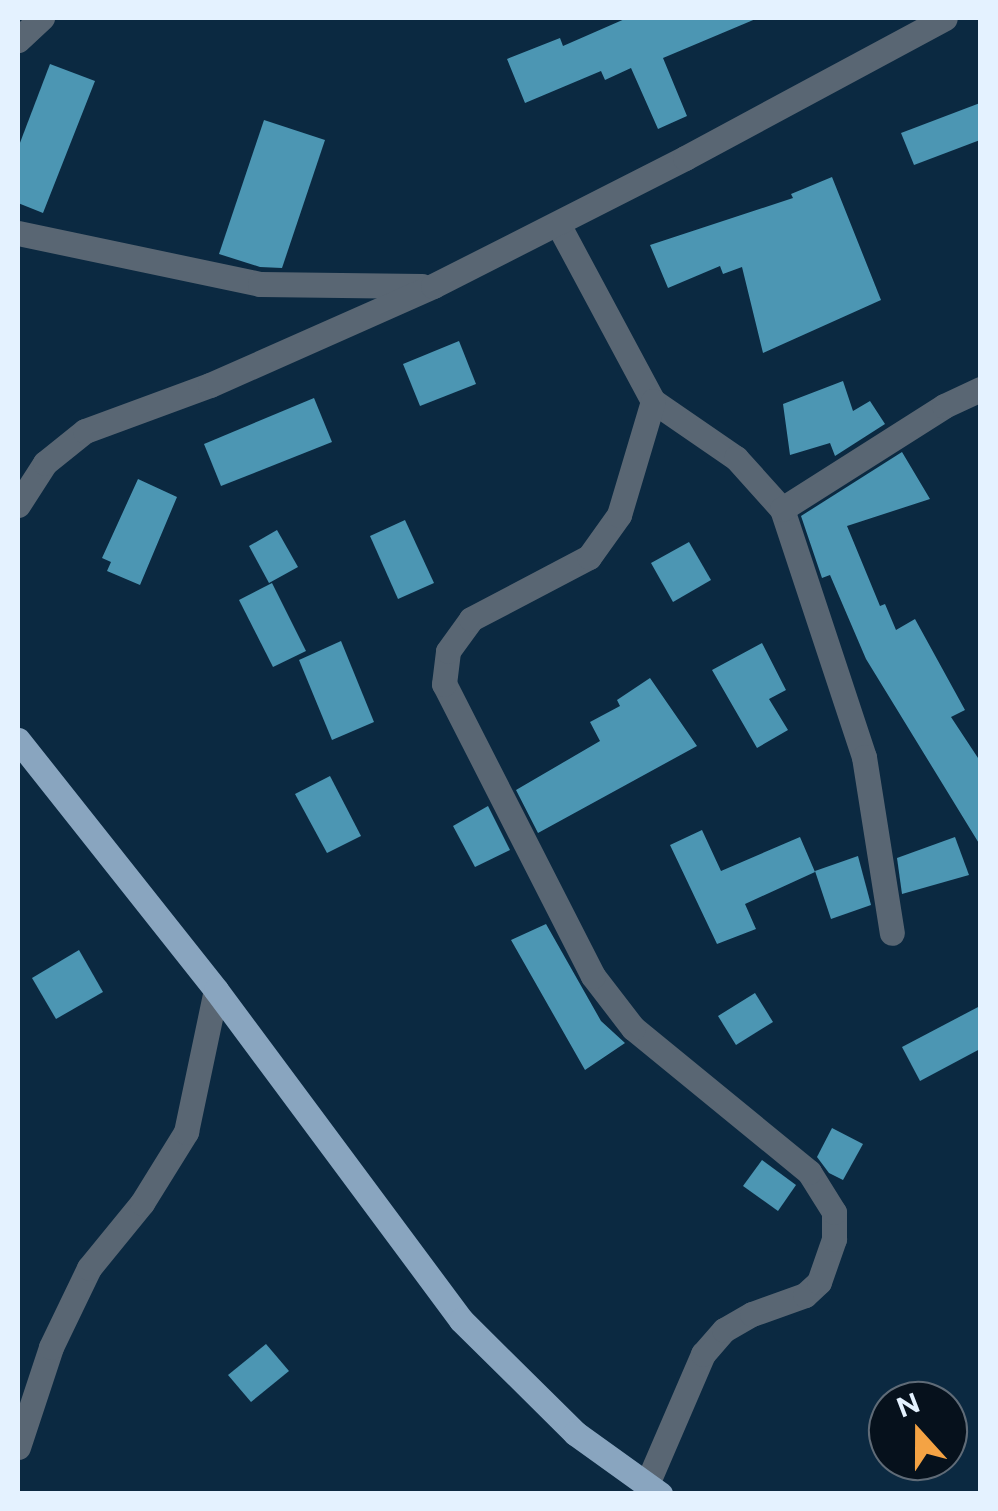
<!DOCTYPE html>
<html>
<head>
<meta charset="utf-8">
<style>
	body { margin:0 }
	#map { position:relative; width:998px; height:1511px; overflow:hidden; background:#0b2941; font-family:Figtree,sans-serif }
	div>[style] { position:absolute }
	[style*='--x'] { left:calc(var(--x)*1px); top:calc(var(--y)*1px); width:calc(var(--w)*1px); rotate:calc(var(--a)*1deg) }
	.building>* { inset:0; background:#4c96b3 }
	.minor>* { height:25px; margin:-12.5px; padding:0 12.5px; transform-origin:12.5px; border-radius:12.5px; background:#596673 }
	.primary>* { height:25px; margin:-12.5px; padding:0 12.5px; transform-origin:12.5px; border-radius:12.5px; background:#89a5bf }
	span { translate:-50% -50%; white-space:nowrap; text-align:center; line-height:1.15; -webkit-text-stroke:10px #06111c; paint-order:stroke }
	.frame { position:absolute; inset:0; border:20px solid #e4f2ff; pointer-events:none }
	.north { position:absolute; left:868px; top:1381px; width:100px; height:100px; box-sizing:border-box; background:#06111c; border:2px solid #5f6b77; border-radius:50%; rotate:339deg; font-size:28px; font-weight:700; line-height:40px; text-align:center; color:#e4f2ff }
	.north::after { content:''; display:block; margin:auto; width:35px; height:45px; background:#f4a344; clip-path:polygon(50% 0,100% 100%,50% 72%,0 100%) }
</style>
</head>
<body>
<div id="map">
	<div class="building">
		<div style="clip-path:polygon(627px 18px,758px 18px,663px 58px,687px 116px,658px 129px,631px 68px,605px 80px,601px 71px,525px 103px,507px 59px,560px 38px,563px 46px)"></div>
		<div style="clip-path:polygon(50px 64px,95px 81px,43px 213px,18px 203px,18px 148px)"></div>
		<div style="clip-path:polygon(980px 103px,980px 140px,914px 165px,901px 133px)"></div>
		<div style="clip-path:polygon(264px 120px,325px 140px,282px 268px,260px 267px,219px 254px)"></div>
		<div style="clip-path:polygon(832px 177px,881px 300px,763px 353px,742px 267px,723px 274px,720px 266px,668px 288px,650px 245px,793px 198px,791px 194px)"></div>
		<div style="clip-path:polygon(459px 341px,476px 384px,420px 406px,403px 364px)"></div>
		<div style="clip-path:polygon(843px 381px,853px 411px,870px 401px,885px 424px,835px 456px,830px 443px,790px 455px,783px 404px)"></div>
		<div style="clip-path:polygon(314px 398px,332px 442px,221px 486px,204px 444px)"></div>
		<div style="clip-path:polygon(902px 452px,930px 499px,847px 526px,880px 606px,885px 604px,896px 630px,915px 619px,965px 710px,951px 717px,980px 761px,980px 845px,866px 659px,830px 575px,822px 578px,801px 516px)"></div>
		<div style="clip-path:polygon(138px 479px,177px 497px,140px 585px,107px 571px,111px 562px,102px 558px)"></div>
		<div style="clip-path:polygon(405px 520px,434px 583px,398px 599px,370px 536px)"></div>
		<div style="clip-path:polygon(277px 530px,298px 567px,269px 583px,249px 546px)"></div>
		<div style="clip-path:polygon(689px 542px,711px 580px,673px 602px,651px 563px)"></div>
		<div style="clip-path:polygon(272px 583px,306px 651px,273px 667px,239px 600px)"></div>
		<div style="clip-path:polygon(341px 641px,374px 722px,332px 740px,299px 660px)"></div>
		<div style="clip-path:polygon(762px 643px,786px 690px,769px 699px,788px 730px,757px 748px,712px 670px)"></div>
		<div style="clip-path:polygon(650px 678px,697px 746px,538px 833px,516px 790px,600px 741px,590px 722px,620px 706px,617px 700px)"></div>
		<div style="clip-path:polygon(330px 776px,361px 836px,327px 853px,295px 794px)"></div>
		<div style="clip-path:polygon(488px 806px,510px 850px,475px 867px,453px 826px)"></div>
		<div style="clip-path:polygon(702px 830px,721px 871px,800px 837px,815px 872px,745px 904px,756px 929px,717px 944px,670px 845px)"></div>
		<div style="clip-path:polygon(955px 837px,969px 875px,902px 894px,897px 858px)"></div>
		<div style="clip-path:polygon(858px 856px,871px 905px,831px 919px,815px 871px)"></div>
		<div style="clip-path:polygon(546px 924px,601px 1021px,625px 1043px,585px 1070px,511px 940px)"></div>
		<div style="clip-path:polygon(79px 950px,103px 992px,56px 1019px,32px 978px)"></div>
		<div style="clip-path:polygon(755px 993px,773px 1022px,736px 1045px,718px 1016px)"></div>
		<div style="clip-path:polygon(980px 1006px,980px 1049px,920px 1081px,902px 1047px)"></div>
		<div style="clip-path:polygon(832px 1128px,863px 1144px,843px 1180px,829px 1173px,817px 1157px)"></div>
		<div style="clip-path:polygon(762px 1160px,796px 1185px,778px 1211px,743px 1186px)"></div>
		<div style="clip-path:polygon(266px 1344px,289px 1371px,251px 1402px,228px 1375px)"></div>
	</div>
	<div class="minor">
		<div style="--x:18;--y:40;--w:33;--a:-43"></div>
		<div style="--x:558;--y:224;--w:201;--a:61.8"></div>
		<div style="--x:653;--y:401;--w:101;--a:34.5"></div>
		<div style="--x:736;--y:458;--w:69;--a:48"></div>
		<div style="--x:782;--y:509;--w:261;--a:71.7"></div>
		<div style="--x:864;--y:757;--w:178;--a:81"></div>
		<div style="--x:18;--y:233;--w:247;--a:11.9"></div>
		<div style="--x:260;--y:284;--w:162;--a:0.7"></div>
		<div style="--x:18;--y:505;--w:50;--a:-57.3"></div>
		<div style="--x:45;--y:463;--w:51;--a:-38.7"></div>
		<div style="--x:85;--y:431;--w:133;--a:-20.2"></div>
		<div style="--x:210;--y:385;--w:244;--a:-23.9"></div>
		<div style="--x:433;--y:286;--w:283;--a:-26.9"></div>
		<div style="--x:685;--y:158;--w:295;--a:-28.3"></div>
		<div style="--x:782;--y:509;--w:192;--a:-32.4"></div>
		<div style="--x:944;--y:406;--w:40;--a:-25"></div>
		<div style="--x:18;--y:1447;--w:105;--a:-71.7"></div>
		<div style="--x:51;--y:1347;--w:88;--a:-64.3"></div>
		<div style="--x:89;--y:1268;--w:84;--a:-50.8"></div>
		<div style="--x:142;--y:1203;--w:84;--a:-58.2"></div>
		<div style="--x:186;--y:1132;--w:145;--a:-78.1"></div>
		<div style="--x:647;--y:1484;--w:142;--a:-66.7"></div>
		<div style="--x:703;--y:1354;--w:32;--a:-49"></div>
		<div style="--x:724;--y:1330;--w:32;--a:-30"></div>
		<div style="--x:752;--y:1314;--w:56;--a:-19.7"></div>
		<div style="--x:805;--y:1295;--w:19;--a:-43"></div>
		<div style="--x:819;--y:1282;--w:46;--a:-70.8"></div>
		<div style="--x:834;--y:1239;--w:27;--a:-90"></div>
		<div style="--x:834;--y:1212;--w:47;--a:-122"></div>
		<div style="--x:809;--y:1172;--w:227;--a:-140.7"></div>
		<div style="--x:633;--y:1028;--w:66;--a:-127.6"></div>
		<div style="--x:593;--y:976;--w:328;--a:-117"></div>
		<div style="--x:444;--y:684;--w:33;--a:-83"></div>
		<div style="--x:448;--y:651;--w:39;--a:-54"></div>
		<div style="--x:471;--y:619;--w:133;--a:-27.7"></div>
		<div style="--x:589;--y:557;--w:52;--a:-54.5"></div>
		<div style="--x:619;--y:515;--w:119;--a:-73.4"></div>
	</div>
	<div class="primary">
		<div style="--x:18;--y:740;--w:319;--a:51.6"></div>
		<div style="--x:216;--y:990;--w:411;--a:53.4"></div>
		<div style="--x:461;--y:1320;--w:161;--a:44.7"></div>
		<div style="--x:575;--y:1433;--w:105;--a:35.7"></div>
	</div>
	<div class="frame"></div>
	<div class="north">N</div>
</div>
</body>
</html>
